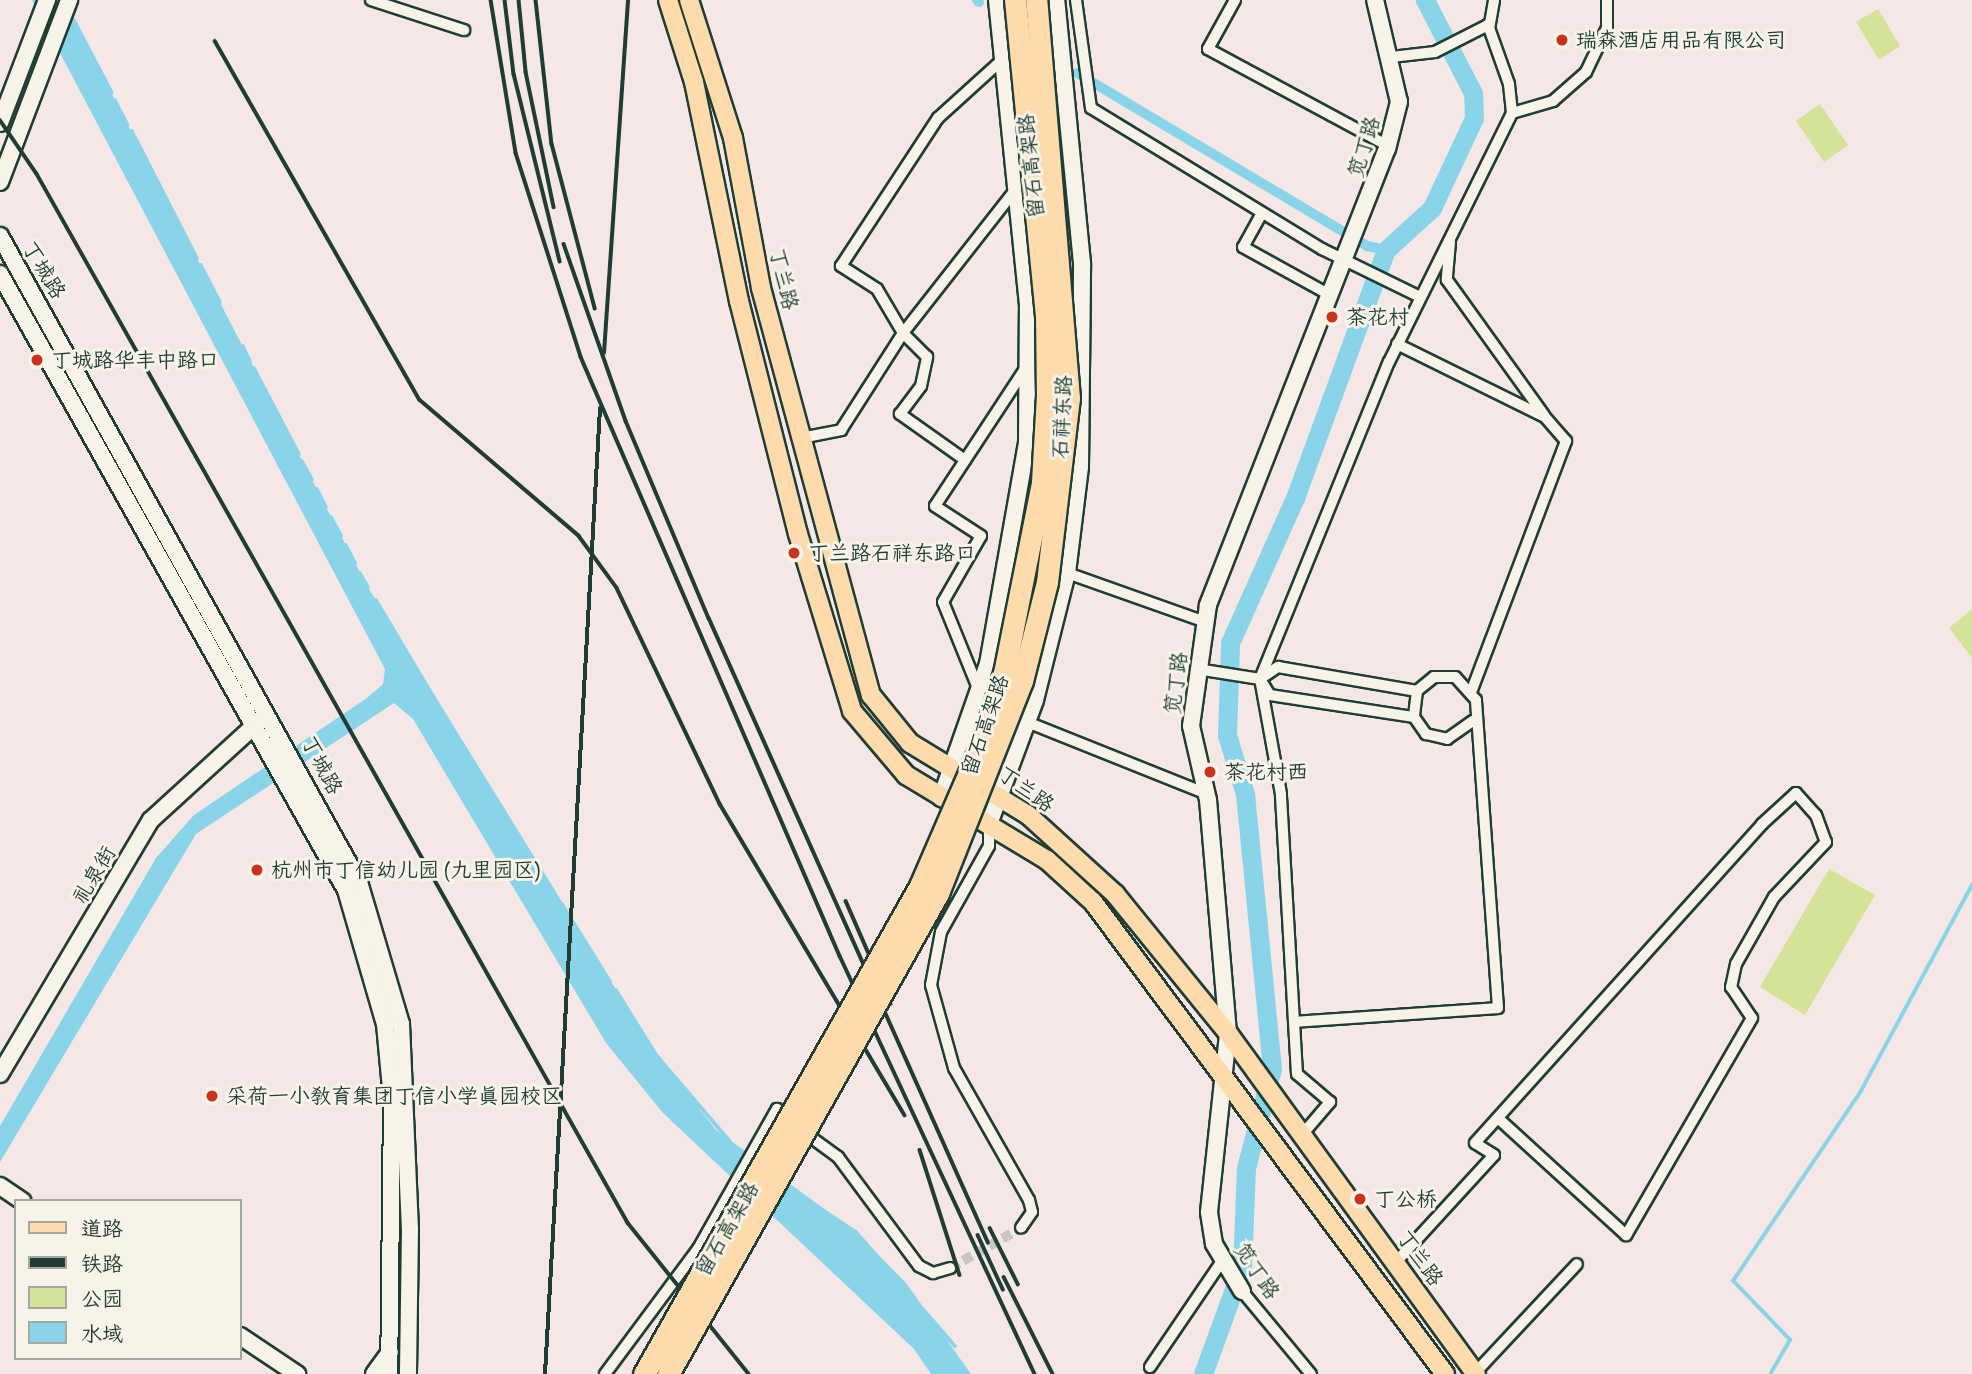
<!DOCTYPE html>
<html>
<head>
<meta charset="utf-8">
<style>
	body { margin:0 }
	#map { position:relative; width:1972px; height:1374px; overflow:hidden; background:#f4e7e5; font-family:Delius,"LXGW WenKai TC",sans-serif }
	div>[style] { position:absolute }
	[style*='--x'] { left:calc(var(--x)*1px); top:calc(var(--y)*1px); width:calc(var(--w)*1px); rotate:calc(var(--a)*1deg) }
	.green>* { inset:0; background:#d3e397 }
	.water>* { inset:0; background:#8ad4ea }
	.stream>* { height:3.5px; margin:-1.75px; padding:0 1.75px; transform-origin:1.75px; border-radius:1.75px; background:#8ad4ea }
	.canal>* { height:10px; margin:-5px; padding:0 5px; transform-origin:5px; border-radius:5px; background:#8ad4ea }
	.river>* { height:19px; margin:-9.5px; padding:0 9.5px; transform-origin:9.5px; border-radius:9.5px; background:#8ad4ea }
	.street-tunnel>* { height:10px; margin-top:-5px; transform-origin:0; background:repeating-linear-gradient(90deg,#c9c5c2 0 10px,transparent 0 15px) }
	.roads { filter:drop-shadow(2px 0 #1f3d34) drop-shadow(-2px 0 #1f3d34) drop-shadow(0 2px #1f3d34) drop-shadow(0 -2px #1f3d34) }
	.street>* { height:10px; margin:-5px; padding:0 5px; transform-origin:5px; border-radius:5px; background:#f7f3e8 }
	.secondary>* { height:16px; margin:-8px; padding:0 8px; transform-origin:8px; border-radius:8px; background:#f7f3e8 }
	.primary>* { height:18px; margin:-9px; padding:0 9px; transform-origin:9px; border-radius:9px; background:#fddbac }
	.rail>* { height:3.5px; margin:-1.75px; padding:0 1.75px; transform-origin:1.75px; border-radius:1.75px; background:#1f3d34 }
	.bridges { filter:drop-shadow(2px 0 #1f3d34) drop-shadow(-2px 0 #1f3d34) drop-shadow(0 2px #1f3d34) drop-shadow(0 -2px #1f3d34) }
	.highway-bridge>* { height:21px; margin:-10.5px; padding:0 10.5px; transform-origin:10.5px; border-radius:10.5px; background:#fddbac }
	.dots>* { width:19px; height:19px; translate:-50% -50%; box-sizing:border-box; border:4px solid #f7f3e8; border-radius:50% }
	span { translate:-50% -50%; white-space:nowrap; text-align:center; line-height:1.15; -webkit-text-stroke:6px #f7f3e8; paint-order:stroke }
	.poi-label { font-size:21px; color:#1f3d34 }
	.left { translate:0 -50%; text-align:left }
	.street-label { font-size:21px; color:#1f3d34 }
	.legend { position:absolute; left:14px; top:1199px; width:228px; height:161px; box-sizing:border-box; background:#f7f3e8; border:2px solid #a1aaa0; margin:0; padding:9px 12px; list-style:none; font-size:21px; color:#1f3d34 }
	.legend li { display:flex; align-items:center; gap:14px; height:35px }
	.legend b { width:35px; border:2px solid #a1aaa0 }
</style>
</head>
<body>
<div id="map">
	<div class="green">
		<div style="clip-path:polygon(1878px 9px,1900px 46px,1879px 60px,1856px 22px)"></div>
		<div style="clip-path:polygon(1820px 104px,1848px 145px,1824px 162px,1796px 121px)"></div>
		<div style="clip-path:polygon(1972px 609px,1972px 658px,1949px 628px)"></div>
		<div style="clip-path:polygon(1829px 869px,1875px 895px,1805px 1015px,1760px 987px)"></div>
	</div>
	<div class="water">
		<div style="clip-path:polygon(32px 0,63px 0,366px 584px,657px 1056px,716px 1130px,856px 1232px,906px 1283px,971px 1374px,931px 1374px,914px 1349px,663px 1113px,606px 1043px,413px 719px,394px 703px,196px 834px,0 1162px,0 1126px,156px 858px,194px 815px,367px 698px,383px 684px,385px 669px)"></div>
	</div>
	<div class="stream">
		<div style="--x:74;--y:20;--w:82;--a:62.5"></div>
		<div style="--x:115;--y:100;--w:28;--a:63"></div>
		<div style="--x:132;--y:131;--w:143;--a:62.9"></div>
		<div style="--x:201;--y:265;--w:42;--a:62.8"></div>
		<div style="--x:243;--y:346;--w:17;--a:65"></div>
		<div style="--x:254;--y:368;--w:97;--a:62.4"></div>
		<div style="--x:302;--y:461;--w:21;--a:61"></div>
		<div style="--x:317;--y:489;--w:20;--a:63"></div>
		<div style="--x:331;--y:517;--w:21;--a:61"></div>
		<div style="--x:346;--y:545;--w:20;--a:63"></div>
		<div style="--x:360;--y:573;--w:16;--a:60"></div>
		<div style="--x:376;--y:600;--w:192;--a:59.3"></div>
		<div style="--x:480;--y:774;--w:139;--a:57.9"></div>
		<div style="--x:562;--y:904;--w:91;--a:58.1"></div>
		<div style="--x:616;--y:990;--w:78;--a:58.2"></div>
		<div style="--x:657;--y:1056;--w:111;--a:49.4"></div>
		<div style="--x:793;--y:1191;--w:75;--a:33.1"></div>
		<div style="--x:856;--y:1232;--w:151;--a:49"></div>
		<div style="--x:1771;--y:1373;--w:38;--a:-60"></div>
		<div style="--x:1790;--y:1340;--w:82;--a:-134"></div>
		<div style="--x:1733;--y:1281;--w:229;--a:-56"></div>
		<div style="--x:1861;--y:1091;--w:234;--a:-61.7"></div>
	</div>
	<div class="canal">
		<div style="--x:977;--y:0;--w:3;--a:45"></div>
		<div style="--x:1077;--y:73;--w:338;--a:30.8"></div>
		<div style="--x:1367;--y:246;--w:19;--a:12"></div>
	</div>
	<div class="river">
		<div style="--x:1203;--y:1374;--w:114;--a:-70"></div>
		<div style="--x:1242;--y:1267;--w:99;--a:-87.7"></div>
		<div style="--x:1246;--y:1168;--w:102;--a:-75.3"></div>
		<div style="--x:1272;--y:1069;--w:276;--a:-95.6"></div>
		<div style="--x:1245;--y:794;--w:62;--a:-107"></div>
		<div style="--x:1227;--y:735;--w:92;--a:-88.1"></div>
		<div style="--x:1230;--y:643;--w:159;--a:-65.9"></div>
		<div style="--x:1295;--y:498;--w:264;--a:-69.9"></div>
		<div style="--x:1386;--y:250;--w:62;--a:-42.4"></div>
		<div style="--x:1432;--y:208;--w:99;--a:-65"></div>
		<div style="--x:1474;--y:118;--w:25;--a:-92"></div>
		<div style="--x:1473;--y:93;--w:105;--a:-117.3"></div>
	</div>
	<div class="street-tunnel">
		<div style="--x:950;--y:1268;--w:81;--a:-29.4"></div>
	</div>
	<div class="roads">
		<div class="street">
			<div style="--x:371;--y:0;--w:98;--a:17.9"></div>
			<div style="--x:1076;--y:0;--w:109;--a:82.1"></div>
			<div style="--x:1091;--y:108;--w:271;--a:31.4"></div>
			<div style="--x:1322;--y:249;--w:107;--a:26.1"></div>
			<div style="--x:1235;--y:0;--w:56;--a:118.9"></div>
			<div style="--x:1208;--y:49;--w:204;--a:28.3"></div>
			<div style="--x:1489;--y:29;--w:29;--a:-80"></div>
			<div style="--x:1512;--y:113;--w:43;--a:-16.3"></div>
			<div style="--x:1553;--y:101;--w:44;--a:-41.3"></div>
			<div style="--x:1586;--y:72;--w:49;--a:-64.5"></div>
			<div style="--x:1607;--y:28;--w:28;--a:-90"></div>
			<div style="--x:1262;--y:213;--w:39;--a:119"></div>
			<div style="--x:1243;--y:247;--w:99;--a:28.9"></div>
			<div style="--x:1450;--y:242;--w:38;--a:95"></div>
			<div style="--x:1447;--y:280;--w:166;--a:54.3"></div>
			<div style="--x:1397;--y:344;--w:165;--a:26.3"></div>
			<div style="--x:1545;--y:417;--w:32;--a:49"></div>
			<div style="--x:1566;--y:441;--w:266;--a:110.7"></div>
			<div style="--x:806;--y:437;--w:36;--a:-11"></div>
			<div style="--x:841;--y:430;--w:115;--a:-57.4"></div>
			<div style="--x:903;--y:333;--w:183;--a:-51.9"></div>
			<div style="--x:965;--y:460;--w:80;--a:-144.7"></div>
			<div style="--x:900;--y:414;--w:35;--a:-53"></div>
			<div style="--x:921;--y:386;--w:30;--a:-78"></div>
			<div style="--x:927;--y:357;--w:34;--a:-135"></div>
			<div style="--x:903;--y:333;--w:51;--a:-120.6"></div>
			<div style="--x:877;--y:289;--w:43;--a:-147.4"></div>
			<div style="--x:841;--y:266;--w:177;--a:-56.8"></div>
			<div style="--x:938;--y:118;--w:88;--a:-42.2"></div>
			<div style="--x:1067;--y:573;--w:146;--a:19.5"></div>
			<div style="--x:1197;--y:669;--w:64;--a:9"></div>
			<div style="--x:1260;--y:679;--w:22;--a:-34"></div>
			<div style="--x:1278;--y:667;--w:141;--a:9.8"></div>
			<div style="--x:1263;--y:684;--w:13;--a:58"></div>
			<div style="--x:1270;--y:695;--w:146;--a:8.7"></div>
			<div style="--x:980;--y:693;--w:98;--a:-112.1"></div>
			<div style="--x:943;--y:602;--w:76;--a:-60.1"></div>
			<div style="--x:981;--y:536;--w:55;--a:-146.9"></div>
			<div style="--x:935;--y:506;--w:168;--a:-56.7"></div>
			<div style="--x:1027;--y:722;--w:194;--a:21.8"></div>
			<div style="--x:989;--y:824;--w:22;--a:90"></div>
			<div style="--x:989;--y:846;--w:98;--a:119.2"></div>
			<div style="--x:941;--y:932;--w:54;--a:100.7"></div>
			<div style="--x:931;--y:985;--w:86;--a:74.5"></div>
			<div style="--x:954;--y:1068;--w:152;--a:60.4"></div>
			<div style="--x:1029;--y:1200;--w:12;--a:76"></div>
			<div style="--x:1032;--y:1212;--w:19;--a:125"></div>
			<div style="--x:1294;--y:1022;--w:204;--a:-3.9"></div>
			<div style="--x:1498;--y:1008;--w:309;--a:-94.1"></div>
			<div style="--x:1476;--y:700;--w:31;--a:-132"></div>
			<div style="--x:1455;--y:677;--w:21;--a:180"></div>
			<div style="--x:1434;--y:677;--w:22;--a:141"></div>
			<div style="--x:1417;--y:691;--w:26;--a:97"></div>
			<div style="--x:1414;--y:717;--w:21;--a:55"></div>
			<div style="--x:1426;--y:734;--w:22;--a:13"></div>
			<div style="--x:1447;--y:739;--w:32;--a:-35"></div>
			<div style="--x:801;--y:1130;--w:46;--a:36.1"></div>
			<div style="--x:838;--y:1157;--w:136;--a:53.4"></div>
			<div style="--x:919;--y:1266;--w:16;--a:27"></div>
			<div style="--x:933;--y:1273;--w:18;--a:-16"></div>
			<div style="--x:1301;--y:1136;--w:45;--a:-49.5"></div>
			<div style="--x:1330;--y:1102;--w:43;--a:-139.7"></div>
			<div style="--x:1297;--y:1074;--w:280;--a:-93.3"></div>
			<div style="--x:1281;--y:794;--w:117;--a:-100.3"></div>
			<div style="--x:1260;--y:679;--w:342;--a:-67.9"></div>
			<div style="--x:1389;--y:362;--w:278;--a:-63.7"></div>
			<div style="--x:1512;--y:113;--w:29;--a:-96"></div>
			<div style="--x:1509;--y:84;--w:63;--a:-109.6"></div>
			<div style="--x:1488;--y:25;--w:59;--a:153"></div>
			<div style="--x:1435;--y:52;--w:44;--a:173.5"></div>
			<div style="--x:1396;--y:1262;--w:145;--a:-47.5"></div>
			<div style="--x:1494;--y:1155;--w:22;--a:-148"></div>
			<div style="--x:1475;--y:1143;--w:429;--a:-48"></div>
			<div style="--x:1762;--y:824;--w:46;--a:-42.4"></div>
			<div style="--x:1796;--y:793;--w:30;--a:48"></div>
			<div style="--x:1816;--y:815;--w:29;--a:70"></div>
			<div style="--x:1826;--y:842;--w:76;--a:133.4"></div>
			<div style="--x:1774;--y:897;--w:77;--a:119.6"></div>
			<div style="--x:1736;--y:964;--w:24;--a:102"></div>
			<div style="--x:1731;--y:987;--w:37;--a:56"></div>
			<div style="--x:1752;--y:1018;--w:251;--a:120.1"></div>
			<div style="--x:1626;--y:1235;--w:173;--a:-137.6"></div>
			<div style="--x:1242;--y:1291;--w:108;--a:50.3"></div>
			<div style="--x:1150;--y:1367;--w:128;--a:-55.8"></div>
			<div style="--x:1475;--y:1373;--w:149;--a:-46.9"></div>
			<div style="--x:605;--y:1374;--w:156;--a:-53.4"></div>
			<div style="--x:698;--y:1249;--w:161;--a:-60.6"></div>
			<div style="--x:777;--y:1109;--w:16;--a:43"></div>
		</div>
		<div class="secondary">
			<div style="--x:0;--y:123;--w:132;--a:-69.1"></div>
			<div style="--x:0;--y:182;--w:195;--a:-69.2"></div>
			<div style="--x:0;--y:236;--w:739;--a:60.94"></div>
			<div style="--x:359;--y:882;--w:148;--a:73.5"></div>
			<div style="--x:401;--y:1024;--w:205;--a:87.5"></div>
			<div style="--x:410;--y:1229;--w:145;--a:90.8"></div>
			<div style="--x:0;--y:274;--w:707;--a:60.68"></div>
			<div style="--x:346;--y:890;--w:140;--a:73.8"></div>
			<div style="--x:385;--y:1024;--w:76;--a:84.7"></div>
			<div style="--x:392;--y:1100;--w:274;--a:90.6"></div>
			<div style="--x:941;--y:798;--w:142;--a:-70.7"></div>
			<div style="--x:988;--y:664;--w:225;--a:-80"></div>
			<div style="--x:1027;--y:442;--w:137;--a:-89.6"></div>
			<div style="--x:1028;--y:305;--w:307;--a:-95.8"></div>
			<div style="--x:989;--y:824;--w:132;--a:-69.6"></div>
			<div style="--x:1035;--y:700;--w:131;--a:-75.9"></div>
			<div style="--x:1067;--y:573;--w:107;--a:-83"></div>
			<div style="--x:1080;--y:467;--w:204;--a:-89.4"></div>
			<div style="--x:1082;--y:263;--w:264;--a:-95.6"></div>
			<div style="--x:0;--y:1074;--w:295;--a:-59.3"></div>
			<div style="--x:151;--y:820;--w:142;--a:-42.4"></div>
			<div style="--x:0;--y:1186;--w:27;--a:34"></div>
			<div style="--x:1242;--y:1291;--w:55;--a:-120.8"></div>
			<div style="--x:1214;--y:1244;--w:32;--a:-99"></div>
			<div style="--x:1209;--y:1212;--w:180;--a:-83.9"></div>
			<div style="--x:1228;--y:1033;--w:234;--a:-94.9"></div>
			<div style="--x:1208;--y:800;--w:76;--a:-102.9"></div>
			<div style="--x:1191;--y:726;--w:122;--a:-82"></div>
			<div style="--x:1208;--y:605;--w:490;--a:-68.6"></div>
			<div style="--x:1387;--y:149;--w:49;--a:-75.7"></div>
			<div style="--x:1399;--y:102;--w:105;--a:-103.2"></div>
			<div style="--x:240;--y:1336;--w:69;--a:33.7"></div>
			<div style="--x:374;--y:1374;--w:27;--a:-54"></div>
		</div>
		<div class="primary">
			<div style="--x:668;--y:0;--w:86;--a:72.4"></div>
			<div style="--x:694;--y:82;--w:224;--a:78.4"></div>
			<div style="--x:739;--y:301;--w:240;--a:75.8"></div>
			<div style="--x:798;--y:534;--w:185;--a:73"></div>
			<div style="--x:852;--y:711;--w:84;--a:49.8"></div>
			<div style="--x:906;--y:775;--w:165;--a:31.1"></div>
			<div style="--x:1047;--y:860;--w:62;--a:42.4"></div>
			<div style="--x:1093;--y:902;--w:589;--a:53.29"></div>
			<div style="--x:689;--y:0;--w:145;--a:72.3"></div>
			<div style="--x:733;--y:138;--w:153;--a:79.4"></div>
			<div style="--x:761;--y:288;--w:422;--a:74.9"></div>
			<div style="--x:871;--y:695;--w:62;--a:50.9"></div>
			<div style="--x:910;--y:743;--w:138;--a:31.4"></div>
			<div style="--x:1028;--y:815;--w:118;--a:42.2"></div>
			<div style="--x:1115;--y:894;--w:179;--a:50.9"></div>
			<div style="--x:1228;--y:1033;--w:422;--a:54"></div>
		</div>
	</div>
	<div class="rail">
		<div style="--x:491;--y:0;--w:155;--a:80.7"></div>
		<div style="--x:516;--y:153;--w:214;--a:72.3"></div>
		<div style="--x:581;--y:357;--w:653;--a:66.62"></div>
		<div style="--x:840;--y:956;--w:461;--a:65"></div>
		<div style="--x:505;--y:0;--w:75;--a:83.1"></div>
		<div style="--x:514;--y:74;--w:193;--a:76.2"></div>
		<div style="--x:519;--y:0;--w:72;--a:84.4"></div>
		<div style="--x:526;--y:72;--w:138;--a:78.3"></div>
		<div style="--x:536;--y:0;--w:145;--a:83.7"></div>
		<div style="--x:552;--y:144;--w:170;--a:75.3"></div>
		<div style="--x:215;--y:41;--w:413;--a:60.3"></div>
		<div style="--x:420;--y:400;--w:209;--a:40.5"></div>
		<div style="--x:579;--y:536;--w:64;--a:53.8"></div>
		<div style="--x:617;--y:588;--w:239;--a:64.5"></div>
		<div style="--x:720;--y:804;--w:362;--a:59.3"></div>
		<div style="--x:0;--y:120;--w:65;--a:55.6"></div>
		<div style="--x:37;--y:174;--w:1204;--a:60.6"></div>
		<div style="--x:628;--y:1223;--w:193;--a:51.3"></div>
		<div style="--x:564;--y:244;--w:188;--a:70.7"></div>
		<div style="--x:626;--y:421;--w:214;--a:67.2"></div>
		<div style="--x:709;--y:618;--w:684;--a:65.91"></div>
		<div style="--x:604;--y:353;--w:354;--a:-86.1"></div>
		<div style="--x:846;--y:901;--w:112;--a:66.4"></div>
		<div style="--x:920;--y:1150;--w:131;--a:72.3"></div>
		<div style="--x:990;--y:1228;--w:63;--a:63.4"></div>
		<div style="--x:978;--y:1235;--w:60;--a:65.2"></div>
		<div style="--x:1004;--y:1277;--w:109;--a:63.2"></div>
		<div style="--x:545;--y:1374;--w:967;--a:-86.74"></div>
	</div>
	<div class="bridges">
		<div class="highway-bridge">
			<div style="--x:644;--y:1374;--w:561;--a:-60.51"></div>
			<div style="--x:920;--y:886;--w:156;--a:-66.6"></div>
			<div style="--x:982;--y:743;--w:73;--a:-72.6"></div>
			<div style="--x:1004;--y:673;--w:195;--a:-78.7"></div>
			<div style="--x:1042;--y:482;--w:86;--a:-86.7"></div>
			<div style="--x:1047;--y:396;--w:80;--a:-90.7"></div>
			<div style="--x:1046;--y:316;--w:318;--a:-95.6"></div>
			<div style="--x:668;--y:1374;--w:552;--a:-60.69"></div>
			<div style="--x:938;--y:893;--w:228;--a:-68.4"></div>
			<div style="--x:1022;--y:681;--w:102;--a:-75.8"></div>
			<div style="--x:1047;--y:582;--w:185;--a:-83.2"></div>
			<div style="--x:1069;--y:398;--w:399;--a:-94.7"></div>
		</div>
	</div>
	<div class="dots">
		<div style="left:1562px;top:40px;background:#c8321e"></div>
		<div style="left:1332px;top:317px;background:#c8321e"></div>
		<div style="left:37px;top:360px;background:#c8321e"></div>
		<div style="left:794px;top:553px;background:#c8321e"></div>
		<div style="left:1210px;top:772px;background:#c8321e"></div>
		<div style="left:257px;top:870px;background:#c8321e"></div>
		<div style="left:212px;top:1096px;background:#c8321e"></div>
		<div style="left:1360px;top:1199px;background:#c8321e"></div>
	</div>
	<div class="poi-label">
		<span class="left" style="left:1576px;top:40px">瑞森酒店用品有限公司</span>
		<span class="left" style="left:1346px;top:317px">茶花村</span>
		<span class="left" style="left:51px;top:360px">丁城路华丰中路口</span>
		<span class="left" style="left:808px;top:553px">丁兰路石祥东路口</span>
		<span class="left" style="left:1224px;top:772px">茶花村西</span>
		<span class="left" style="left:271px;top:870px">杭州市丁信幼儿园 (九里园区)</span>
		<span class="left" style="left:226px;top:1096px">采荷一小教育集团丁信小学真园校区</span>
		<span class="left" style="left:1374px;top:1199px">丁公桥</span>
	</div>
	<div class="street-label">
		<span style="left:1364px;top:147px;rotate:-73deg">笕丁路</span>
		<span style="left:1031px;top:166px;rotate:-96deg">留石高架路</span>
		<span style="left:44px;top:270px;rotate:59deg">丁城路</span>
		<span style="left:784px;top:279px;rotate:77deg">丁兰路</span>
		<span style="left:1062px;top:417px;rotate:-87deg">石祥东路</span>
		<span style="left:1176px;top:683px;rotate:-83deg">笕丁路</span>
		<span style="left:985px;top:725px;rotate:-71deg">留石高架路</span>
		<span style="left:322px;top:765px;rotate:62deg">丁城路</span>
		<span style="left:1026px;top:789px;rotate:35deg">丁兰路</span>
		<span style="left:94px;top:875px;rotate:-59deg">礼泉街</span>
		<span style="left:727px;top:1229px;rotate:-60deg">留石高架路</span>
		<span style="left:1420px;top:1258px;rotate:54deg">丁兰路</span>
		<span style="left:1257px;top:1271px;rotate:56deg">笕丁路</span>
	</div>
	<ul class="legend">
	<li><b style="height:9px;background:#fddbac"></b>道路</li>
	<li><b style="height:9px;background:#1f3d34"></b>铁路</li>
	<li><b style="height:19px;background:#d3e397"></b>公园</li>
	<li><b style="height:19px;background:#8ad4ea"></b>水域</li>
	</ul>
</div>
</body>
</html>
